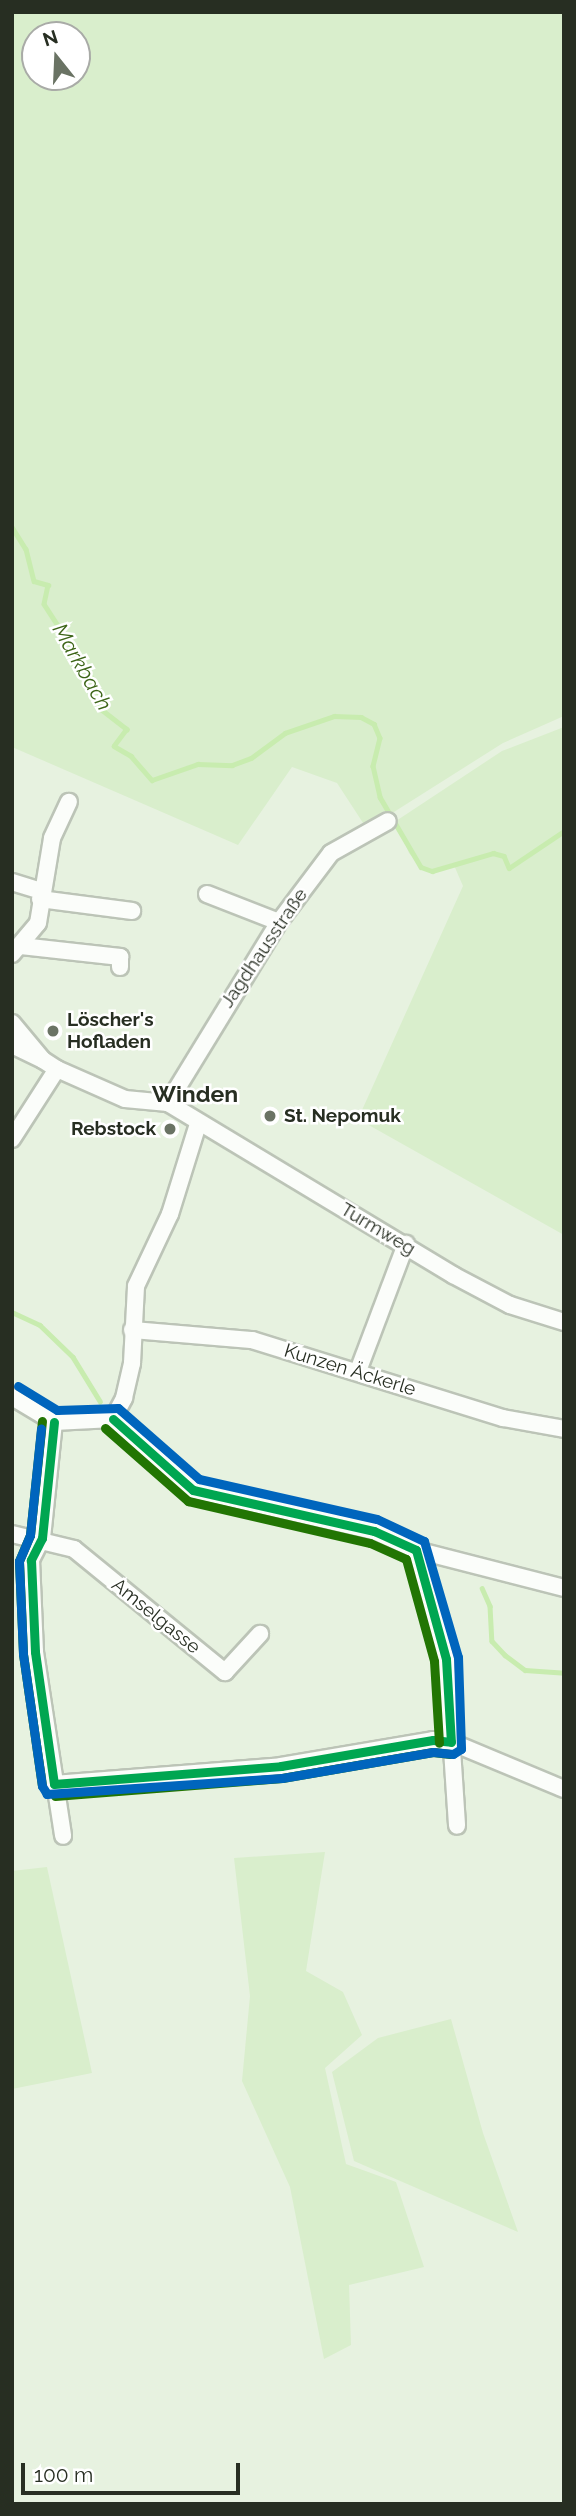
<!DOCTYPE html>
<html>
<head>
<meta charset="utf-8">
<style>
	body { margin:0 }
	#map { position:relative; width:576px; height:2516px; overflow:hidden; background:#e7f2e0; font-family:Raleway,sans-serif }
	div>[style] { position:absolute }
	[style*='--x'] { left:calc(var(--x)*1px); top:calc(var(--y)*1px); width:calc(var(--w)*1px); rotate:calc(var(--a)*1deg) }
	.green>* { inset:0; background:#d9eecc }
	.stream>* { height:4.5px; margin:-2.25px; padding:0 2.25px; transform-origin:2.25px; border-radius:2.25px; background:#c8ecaf }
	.roads { filter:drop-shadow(2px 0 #bcc4b7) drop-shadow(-2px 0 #bcc4b7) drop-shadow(0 2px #bcc4b7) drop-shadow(0 -2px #bcc4b7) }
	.minor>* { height:16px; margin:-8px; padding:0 8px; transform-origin:8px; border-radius:8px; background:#fbfdfa }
	.bus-1>* { height:9px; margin:-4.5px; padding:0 4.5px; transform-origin:4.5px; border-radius:4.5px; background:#00a651 }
	.bus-2>* { height:9px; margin:-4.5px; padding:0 4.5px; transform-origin:4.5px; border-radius:4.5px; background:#227503 }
	.bus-3>* { height:9px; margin:-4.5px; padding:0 4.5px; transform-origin:4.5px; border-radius:4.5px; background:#0065bd }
	.dots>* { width:19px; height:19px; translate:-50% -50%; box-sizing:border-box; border:4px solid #fff; border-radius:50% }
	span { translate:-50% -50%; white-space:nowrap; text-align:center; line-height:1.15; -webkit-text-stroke:5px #fff; paint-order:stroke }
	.street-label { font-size:19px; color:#272e22 }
	.poi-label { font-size:19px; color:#272e22; font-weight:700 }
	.left { translate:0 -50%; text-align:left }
	.right { translate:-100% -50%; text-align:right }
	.water-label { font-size:21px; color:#3c6517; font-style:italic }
	.quarter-label { font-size:23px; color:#272e22; font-weight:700 }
	.frame { position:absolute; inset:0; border:14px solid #272e22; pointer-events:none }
	.north { position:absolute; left:21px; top:21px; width:70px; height:70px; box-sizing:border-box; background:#fff; border:2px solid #a9aba7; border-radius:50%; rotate:342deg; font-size:19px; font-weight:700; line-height:28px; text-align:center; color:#272e22 }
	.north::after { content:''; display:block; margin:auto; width:24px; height:32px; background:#6a7364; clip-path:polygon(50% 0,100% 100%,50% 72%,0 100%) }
	.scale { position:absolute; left:21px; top:2463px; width:219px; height:32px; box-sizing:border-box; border:4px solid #272e22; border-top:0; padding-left:9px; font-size:21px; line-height:24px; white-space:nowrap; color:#272e22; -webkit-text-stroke:5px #fff; paint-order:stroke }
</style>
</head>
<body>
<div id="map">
	<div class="green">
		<div style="clip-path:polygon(evenodd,12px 12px,564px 12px,564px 716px,503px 743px,367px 829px,337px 783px,292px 767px,238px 845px,12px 747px,12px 12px,35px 35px,77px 35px,77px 77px,35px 77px,35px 35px)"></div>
		<div style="clip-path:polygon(564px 727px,564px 1235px,358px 1119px,463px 886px,453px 863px,432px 871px,421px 867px,409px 853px,396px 821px,502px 751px)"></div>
		<div style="clip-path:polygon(325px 1852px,306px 1971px,343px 1992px,362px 2035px,325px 2068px,346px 2164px,396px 2182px,424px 2267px,349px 2285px,351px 2345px,324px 2359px,290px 2187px,242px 2081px,250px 1996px,234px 1858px)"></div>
		<div style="clip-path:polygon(47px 1867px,92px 2073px,12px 2089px,12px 1871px)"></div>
		<div style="clip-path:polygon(451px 2019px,483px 2133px,518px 2232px,354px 2161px,332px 2072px,378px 2038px)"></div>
	</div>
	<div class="stream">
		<div style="--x:12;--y:527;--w:26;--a:58"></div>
		<div style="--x:26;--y:549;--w:33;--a:76"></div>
		<div style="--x:34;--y:581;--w:15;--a:16"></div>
		<div style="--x:48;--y:585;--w:19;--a:102"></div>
		<div style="--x:44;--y:604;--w:99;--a:57"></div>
		<div style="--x:98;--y:687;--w:22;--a:82"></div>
		<div style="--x:101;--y:709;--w:33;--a:38"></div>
		<div style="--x:127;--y:729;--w:21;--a:127"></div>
		<div style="--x:114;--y:746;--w:20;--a:30"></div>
		<div style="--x:131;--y:756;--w:32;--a:49"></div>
		<div style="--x:152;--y:780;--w:49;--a:-19.2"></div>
		<div style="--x:198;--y:764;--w:34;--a:2"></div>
		<div style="--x:232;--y:765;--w:20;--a:-20"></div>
		<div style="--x:251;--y:758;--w:42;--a:-36.3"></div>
		<div style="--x:285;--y:733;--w:52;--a:-19.1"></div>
		<div style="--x:334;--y:716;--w:27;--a:2"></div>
		<div style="--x:361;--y:717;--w:15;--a:28"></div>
		<div style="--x:374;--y:724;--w:15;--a:67"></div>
		<div style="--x:380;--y:738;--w:29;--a:104"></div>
		<div style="--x:373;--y:766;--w:32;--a:77"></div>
		<div style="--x:380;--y:797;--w:81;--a:59.6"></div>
		<div style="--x:421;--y:867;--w:12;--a:20"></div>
		<div style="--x:432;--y:871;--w:64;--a:-16.4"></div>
		<div style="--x:493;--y:853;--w:11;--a:15"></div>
		<div style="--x:504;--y:856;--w:13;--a:67"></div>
		<div style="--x:509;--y:868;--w:66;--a:-33.9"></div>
		<div style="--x:12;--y:1312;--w:31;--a:25"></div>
		<div style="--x:40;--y:1325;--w:46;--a:44.1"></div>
		<div style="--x:73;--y:1357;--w:52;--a:58.5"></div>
		<div style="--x:482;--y:1588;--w:20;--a:66"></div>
		<div style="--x:490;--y:1606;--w:35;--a:87"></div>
		<div style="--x:492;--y:1641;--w:19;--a:47"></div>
		<div style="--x:505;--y:1655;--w:25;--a:37"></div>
		<div style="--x:525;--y:1670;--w:39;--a:4"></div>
	</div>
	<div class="roads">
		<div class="minor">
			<div style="--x:12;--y:882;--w:31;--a:17"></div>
			<div style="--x:207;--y:894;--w:77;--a:21.3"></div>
			<div style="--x:40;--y:899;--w:93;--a:7.4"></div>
			<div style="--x:21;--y:946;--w:100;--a:6.3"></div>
			<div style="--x:120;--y:957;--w:10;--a:90"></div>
			<div style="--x:12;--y:954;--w:40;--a:-50"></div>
			<div style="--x:38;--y:923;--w:86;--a:-80.6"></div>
			<div style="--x:52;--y:838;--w:40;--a:-65"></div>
			<div style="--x:12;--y:1023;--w:48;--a:50"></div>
			<div style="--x:43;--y:1060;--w:17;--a:33"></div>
			<div style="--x:57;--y:1069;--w:74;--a:23.8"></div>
			<div style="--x:125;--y:1099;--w:43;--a:5.3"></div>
			<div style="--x:168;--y:1103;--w:333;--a:31.1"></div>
			<div style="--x:453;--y:1275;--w:64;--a:27.8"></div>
			<div style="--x:510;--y:1305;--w:57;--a:17.5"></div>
			<div style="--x:12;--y:1045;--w:34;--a:26"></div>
			<div style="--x:168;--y:1103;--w:212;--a:-58.5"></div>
			<div style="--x:279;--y:922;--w:86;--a:-53"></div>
			<div style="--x:331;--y:853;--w:65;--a:-29.3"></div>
			<div style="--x:12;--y:1139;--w:83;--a:-57.3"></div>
			<div style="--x:132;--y:1330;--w:120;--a:4.8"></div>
			<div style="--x:252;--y:1340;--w:263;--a:17.3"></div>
			<div style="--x:503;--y:1418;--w:62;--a:10.2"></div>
			<div style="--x:358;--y:1371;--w:136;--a:-69.3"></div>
			<div style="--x:12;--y:1397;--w:49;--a:30.8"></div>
			<div style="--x:54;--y:1422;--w:59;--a:-2.9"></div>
			<div style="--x:113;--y:1419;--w:107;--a:41.6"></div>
			<div style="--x:193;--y:1490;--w:186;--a:12.8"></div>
			<div style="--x:374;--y:1531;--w:46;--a:24.3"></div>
			<div style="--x:416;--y:1550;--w:113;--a:74.6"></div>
			<div style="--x:446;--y:1659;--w:167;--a:86.2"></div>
			<div style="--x:113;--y:1419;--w:24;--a:-62"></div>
			<div style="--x:124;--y:1398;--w:36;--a:-77"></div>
			<div style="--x:132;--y:1363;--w:77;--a:-87"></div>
			<div style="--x:136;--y:1286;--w:80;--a:-64.7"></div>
			<div style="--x:170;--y:1214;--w:94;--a:-72.7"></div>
			<div style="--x:54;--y:1422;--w:117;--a:95.9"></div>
			<div style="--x:42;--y:1538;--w:25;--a:117"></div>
			<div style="--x:31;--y:1560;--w:92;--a:87.5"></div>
			<div style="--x:35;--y:1652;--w:186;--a:81.3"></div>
			<div style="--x:12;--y:1534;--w:64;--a:13.6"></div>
			<div style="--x:74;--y:1549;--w:195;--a:39.2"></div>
			<div style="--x:225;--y:1672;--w:52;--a:-47.4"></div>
			<div style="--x:416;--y:1550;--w:153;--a:14.4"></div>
			<div style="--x:54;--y:1784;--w:228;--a:-4.5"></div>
			<div style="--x:281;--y:1766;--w:154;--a:-9.7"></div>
			<div style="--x:433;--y:1740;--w:18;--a:6"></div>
			<div style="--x:451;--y:1742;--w:122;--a:22.6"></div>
		</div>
	</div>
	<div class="bus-1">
		<div style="--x:113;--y:1419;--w:107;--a:41.6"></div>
		<div style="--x:193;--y:1490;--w:186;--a:12.8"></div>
		<div style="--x:374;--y:1531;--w:46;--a:24.3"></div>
		<div style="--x:416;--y:1550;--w:113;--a:74.6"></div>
		<div style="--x:446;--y:1659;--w:83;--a:86.6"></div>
		<div style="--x:54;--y:1422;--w:117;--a:95.9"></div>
		<div style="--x:42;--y:1538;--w:25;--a:117"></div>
		<div style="--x:31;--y:1560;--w:92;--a:87.5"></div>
		<div style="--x:35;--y:1652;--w:133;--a:81.8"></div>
		<div style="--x:54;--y:1784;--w:228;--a:-4.5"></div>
		<div style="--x:281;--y:1766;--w:154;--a:-9.7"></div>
		<div style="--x:433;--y:1740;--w:18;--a:6"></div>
	</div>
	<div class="bus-2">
		<div style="--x:42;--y:1421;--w:115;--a:96"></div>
		<div style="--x:30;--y:1535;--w:28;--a:113"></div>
		<div style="--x:19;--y:1561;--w:93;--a:87.5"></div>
		<div style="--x:23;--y:1654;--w:133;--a:81.8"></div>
		<div style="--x:105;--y:1428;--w:111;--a:41.3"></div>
		<div style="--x:188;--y:1501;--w:187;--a:13"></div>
		<div style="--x:370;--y:1543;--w:39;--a:24"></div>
		<div style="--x:406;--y:1559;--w:106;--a:74.6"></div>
		<div style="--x:434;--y:1661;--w:82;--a:86.5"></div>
		<div style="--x:55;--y:1796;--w:228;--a:-4.5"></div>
		<div style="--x:282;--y:1778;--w:153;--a:-9.8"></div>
		<div style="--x:433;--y:1752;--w:17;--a:7"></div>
	</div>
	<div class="bus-3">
		<div style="--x:18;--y:1386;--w:46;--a:31.6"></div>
		<div style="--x:57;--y:1410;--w:61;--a:-1.9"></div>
		<div style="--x:118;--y:1408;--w:108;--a:41.2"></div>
		<div style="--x:199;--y:1479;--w:182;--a:12.7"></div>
		<div style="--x:377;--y:1519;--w:52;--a:25.1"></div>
		<div style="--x:424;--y:1541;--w:121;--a:73.7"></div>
		<div style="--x:458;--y:1657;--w:92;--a:88.1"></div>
		<div style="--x:461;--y:1749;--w:9;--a:148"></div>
		<div style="--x:453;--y:1754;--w:20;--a:-174"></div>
		<div style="--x:433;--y:1752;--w:153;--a:170.2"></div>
		<div style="--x:282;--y:1778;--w:236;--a:176.1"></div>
		<div style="--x:47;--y:1794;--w:9;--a:-122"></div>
		<div style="--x:42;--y:1786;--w:133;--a:-98.2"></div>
		<div style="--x:23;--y:1654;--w:93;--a:-92.5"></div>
		<div style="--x:19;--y:1561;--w:28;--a:-67"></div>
		<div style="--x:30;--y:1535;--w:107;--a:-84.1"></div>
	</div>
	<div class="dots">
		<div style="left:53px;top:1031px;background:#6a7364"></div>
		<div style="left:270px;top:1116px;background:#6a7364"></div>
		<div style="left:170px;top:1129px;background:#6a7364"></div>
	</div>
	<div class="street-label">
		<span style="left:264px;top:948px;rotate:-56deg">Jagdhausstraße</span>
		<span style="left:378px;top:1229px;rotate:31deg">Turmweg</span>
		<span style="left:350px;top:1370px;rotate:17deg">Kunzen Äckerle</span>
		<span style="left:156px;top:1616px;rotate:39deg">Amselgasse</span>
	</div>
	<div class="poi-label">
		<span class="left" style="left:67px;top:1031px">Löscher's<br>Hofladen</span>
		<span class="left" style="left:284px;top:1116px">St. Nepomuk</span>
		<span class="right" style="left:156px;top:1129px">Rebstock</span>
	</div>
	<div class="water-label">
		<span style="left:82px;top:667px;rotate:60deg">Markbach</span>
	</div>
	<div class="quarter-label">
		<span style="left:195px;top:1094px">Winden</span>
	</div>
	<div class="frame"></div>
	<div class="north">N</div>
	<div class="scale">100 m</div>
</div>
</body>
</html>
